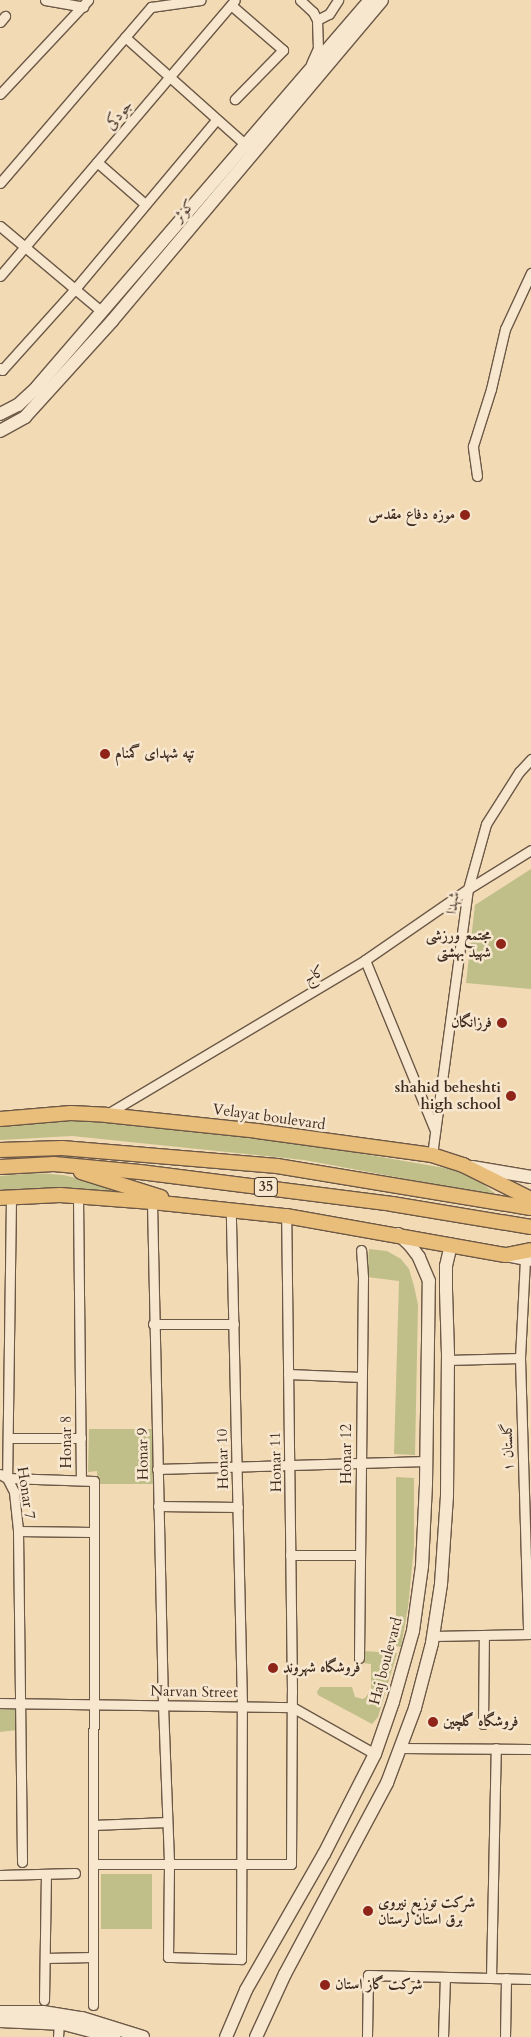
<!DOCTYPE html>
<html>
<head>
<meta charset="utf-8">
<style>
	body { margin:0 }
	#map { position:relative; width:531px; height:2037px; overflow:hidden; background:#f2dab5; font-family:Cardo,Amiri,serif }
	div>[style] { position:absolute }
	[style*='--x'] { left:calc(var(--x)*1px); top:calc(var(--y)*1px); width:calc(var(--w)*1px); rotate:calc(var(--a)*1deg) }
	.green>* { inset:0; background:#c0be89 }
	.roads { filter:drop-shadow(1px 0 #6c5846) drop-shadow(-1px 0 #6c5846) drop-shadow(0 1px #6c5846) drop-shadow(0 -1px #6c5846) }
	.street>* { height:9px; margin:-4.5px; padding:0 4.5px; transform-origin:4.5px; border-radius:4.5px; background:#f7e7cf }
	.secondary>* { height:12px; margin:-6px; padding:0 6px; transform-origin:6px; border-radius:6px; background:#f7e7cf }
	.primary>* { height:14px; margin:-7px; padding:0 7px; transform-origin:7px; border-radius:7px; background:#e9bd7a }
	.dots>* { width:14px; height:14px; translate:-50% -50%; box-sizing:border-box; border:2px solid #f7e7cf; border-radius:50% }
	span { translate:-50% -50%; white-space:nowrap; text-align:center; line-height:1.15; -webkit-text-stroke:5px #f7e7cf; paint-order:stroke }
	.shield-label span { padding:1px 4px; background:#f7e7cf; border:1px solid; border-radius:4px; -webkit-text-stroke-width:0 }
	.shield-label { font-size:14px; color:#402d21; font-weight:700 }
	.street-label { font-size:15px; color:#402d21 }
	.poi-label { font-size:15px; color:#402d21; font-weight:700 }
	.right { translate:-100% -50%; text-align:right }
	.left { translate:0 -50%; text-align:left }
</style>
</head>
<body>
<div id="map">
	<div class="green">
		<div style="clip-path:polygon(531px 869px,531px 989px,466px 983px,475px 905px)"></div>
		<div style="clip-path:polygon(64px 1118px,124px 1122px,311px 1145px,468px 1172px,498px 1196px,304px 1160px,72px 1136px,0 1140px,0 1124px)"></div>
		<div style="clip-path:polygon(36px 1173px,63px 1175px,120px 1188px,122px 1195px,0 1194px,0 1176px)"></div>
		<div style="clip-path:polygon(369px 1249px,387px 1251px,401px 1259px,409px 1269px,414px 1286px,418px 1305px,415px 1455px,394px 1454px,399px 1281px,367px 1277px)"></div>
		<div style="clip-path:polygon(89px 1429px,153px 1429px,152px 1438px,160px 1438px,160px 1484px,97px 1484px,97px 1471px,88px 1472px)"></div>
		<div style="clip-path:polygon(396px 1477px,414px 1478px,414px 1546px,408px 1607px,401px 1647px,396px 1646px)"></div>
		<div style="clip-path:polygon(363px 1651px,397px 1653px,378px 1717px,372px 1724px,318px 1695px,317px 1692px,320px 1687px,352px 1687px,355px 1697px,363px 1699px,366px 1697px,371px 1689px,371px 1664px,362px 1663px)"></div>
		<div style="clip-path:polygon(0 1707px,17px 1707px,17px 1730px,0 1732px)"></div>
		<div style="clip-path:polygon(101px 1874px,152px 1874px,152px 1929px,101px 1929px)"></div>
	</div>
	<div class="roads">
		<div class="street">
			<div style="--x:45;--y:0;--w:39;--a:10"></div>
			<div style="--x:300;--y:0;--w:18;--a:43"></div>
			<div style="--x:313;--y:12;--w:9;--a:63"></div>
			<div style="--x:317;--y:20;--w:28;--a:88"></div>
			<div style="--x:318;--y:48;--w:17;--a:114"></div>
			<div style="--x:231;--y:5;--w:69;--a:40.9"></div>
			<div style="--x:283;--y:50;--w:69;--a:134.4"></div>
			<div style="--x:317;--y:20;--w:13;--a:-27"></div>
			<div style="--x:329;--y:14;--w:17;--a:-57"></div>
			<div style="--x:0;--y:22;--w:8;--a:-50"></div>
			<div style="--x:125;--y:37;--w:162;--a:41.8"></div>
			<div style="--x:0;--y:94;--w:129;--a:-46.9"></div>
			<div style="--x:97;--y:162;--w:64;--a:41.2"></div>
			<div style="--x:0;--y:183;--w:232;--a:-49.4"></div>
			<div style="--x:151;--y:7;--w:50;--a:-8"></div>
			<div style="--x:0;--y:226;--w:133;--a:40.1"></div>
			<div style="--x:0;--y:276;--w:362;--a:-49.6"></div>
			<div style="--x:0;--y:368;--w:3;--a:45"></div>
			<div style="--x:2;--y:370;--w:108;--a:-48"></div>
			<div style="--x:74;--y:290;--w:222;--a:-50.1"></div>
			<div style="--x:477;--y:476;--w:30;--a:-98"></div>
			<div style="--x:473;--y:446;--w:60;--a:-72.5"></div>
			<div style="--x:491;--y:389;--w:62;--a:-76.9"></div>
			<div style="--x:505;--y:329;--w:62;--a:-65.1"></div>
			<div style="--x:365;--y:960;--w:185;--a:67.7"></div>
			<div style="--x:107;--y:1114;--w:300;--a:-30.8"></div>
			<div style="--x:365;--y:960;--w:125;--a:-34.6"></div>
			<div style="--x:468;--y:889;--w:74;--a:-31.8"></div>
			<div style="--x:432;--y:1155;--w:268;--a:-82.3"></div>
			<div style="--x:468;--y:889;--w:67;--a:-74.5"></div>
			<div style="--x:486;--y:824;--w:62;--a:-57.6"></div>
			<div style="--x:519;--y:772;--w:18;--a:-47"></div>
			<div style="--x:78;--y:1197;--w:283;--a:89.4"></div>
			<div style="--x:11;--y:1198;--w:280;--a:90.8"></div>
			<div style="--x:7;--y:1478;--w:16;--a:63"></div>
			<div style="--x:14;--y:1492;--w:39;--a:84"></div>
			<div style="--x:18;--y:1531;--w:331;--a:89.3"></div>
			<div style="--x:152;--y:1202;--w:503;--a:88.75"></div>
			<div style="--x:163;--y:1705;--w:159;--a:87.8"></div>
			<div style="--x:169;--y:1864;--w:93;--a:90.6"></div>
			<div style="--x:168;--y:1957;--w:73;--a:1.6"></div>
			<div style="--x:241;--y:1959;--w:253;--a:-89.8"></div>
			<div style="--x:242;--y:1706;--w:494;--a:-91.3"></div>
			<div style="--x:525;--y:1259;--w:99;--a:92.9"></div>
			<div style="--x:520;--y:1358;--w:276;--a:88.3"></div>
			<div style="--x:153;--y:1324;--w:81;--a:0"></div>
			<div style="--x:448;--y:1360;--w:72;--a:-1.6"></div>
			<div style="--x:288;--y:1374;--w:73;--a:2.4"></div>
			<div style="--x:8;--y:1438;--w:73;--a:0"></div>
			<div style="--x:157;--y:1469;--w:269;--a:-1.7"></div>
			<div style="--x:0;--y:1474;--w:8;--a:30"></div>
			<div style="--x:7;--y:1478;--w:87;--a:2"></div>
			<div style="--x:94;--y:1481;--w:524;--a:90.11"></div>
			<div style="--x:158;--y:1506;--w:80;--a:0.7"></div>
			<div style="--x:18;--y:1531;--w:74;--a:0.8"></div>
			<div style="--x:290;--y:1555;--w:70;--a:0"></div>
			<div style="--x:434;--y:1636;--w:97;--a:-1.2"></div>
			<div style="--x:359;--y:1658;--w:381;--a:-89.4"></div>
			<div style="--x:363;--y:1277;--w:27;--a:-94"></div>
			<div style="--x:0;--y:1703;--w:292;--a:0.8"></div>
			<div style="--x:292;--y:1707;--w:95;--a:29.5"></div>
			<div style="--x:483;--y:1724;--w:89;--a:-89.4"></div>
			<div style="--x:401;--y:1748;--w:130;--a:0.4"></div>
			<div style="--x:93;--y:1825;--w:74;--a:-2.3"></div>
			<div style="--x:93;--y:1864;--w:198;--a:0"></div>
			<div style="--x:291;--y:1864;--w:172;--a:-89.7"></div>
			<div style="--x:292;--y:1692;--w:476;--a:-90.7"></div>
			<div style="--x:0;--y:1875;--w:75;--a:-1.5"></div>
			<div style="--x:45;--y:1958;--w:48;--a:-1.2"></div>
			<div style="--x:491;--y:1978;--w:230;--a:-88.8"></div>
			<div style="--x:44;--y:2000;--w:126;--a:-89.1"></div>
			<div style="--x:58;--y:2037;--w:13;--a:-86"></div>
			<div style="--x:367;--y:2037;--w:62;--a:-89.1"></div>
			<div style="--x:368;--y:1975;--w:163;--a:1.4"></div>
			<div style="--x:443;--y:2037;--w:60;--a:-88.1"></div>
			<div style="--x:505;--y:2037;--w:59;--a:-89"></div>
		</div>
		<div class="secondary">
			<div style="--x:0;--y:414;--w:20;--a:-27"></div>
			<div style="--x:18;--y:405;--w:26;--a:-43"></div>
			<div style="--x:37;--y:387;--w:511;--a:-49.29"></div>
			<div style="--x:0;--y:431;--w:29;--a:-29"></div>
			<div style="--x:25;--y:417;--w:130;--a:-47.8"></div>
			<div style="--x:112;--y:321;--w:419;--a:-49.9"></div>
			<div style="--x:472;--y:1167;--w:60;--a:9.6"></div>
			<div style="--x:506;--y:1255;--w:25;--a:11"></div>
			<div style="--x:0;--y:2012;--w:43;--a:0"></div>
			<div style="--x:43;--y:2012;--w:39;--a:9"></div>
			<div style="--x:82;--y:2018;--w:64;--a:17.3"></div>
			<div style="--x:0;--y:2021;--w:64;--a:2.7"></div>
			<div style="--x:64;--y:2024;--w:52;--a:14.6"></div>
			<div style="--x:226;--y:2037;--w:51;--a:-66.9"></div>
			<div style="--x:246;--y:1990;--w:157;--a:-60.2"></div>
			<div style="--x:324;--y:1854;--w:112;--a:-63"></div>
			<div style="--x:375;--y:1754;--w:55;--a:-70.9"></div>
			<div style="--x:393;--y:1702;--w:74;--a:-74.3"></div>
			<div style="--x:413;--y:1631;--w:66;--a:-82.1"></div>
			<div style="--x:422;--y:1566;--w:82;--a:-87.2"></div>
			<div style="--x:426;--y:1484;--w:203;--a:-89.2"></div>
			<div style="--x:429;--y:1281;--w:26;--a:-113"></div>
			<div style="--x:419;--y:1257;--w:15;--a:-127"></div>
			<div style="--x:410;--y:1245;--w:16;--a:-137"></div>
			<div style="--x:256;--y:2037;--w:69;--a:-65.3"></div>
			<div style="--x:285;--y:1974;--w:217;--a:-61.9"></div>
			<div style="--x:387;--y:1783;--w:80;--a:-69.5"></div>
			<div style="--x:415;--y:1708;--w:67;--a:-75.3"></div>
			<div style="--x:432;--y:1643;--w:60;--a:-81.3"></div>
			<div style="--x:441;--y:1584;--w:88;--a:-86.1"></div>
			<div style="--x:447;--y:1496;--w:142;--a:-89.6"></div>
			<div style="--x:448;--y:1354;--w:64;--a:-91.8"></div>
			<div style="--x:446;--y:1290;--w:24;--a:-90"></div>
			<div style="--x:446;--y:1266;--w:22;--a:-77"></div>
		</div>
		<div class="primary">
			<div style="--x:0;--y:1119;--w:71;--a:-4.8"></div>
			<div style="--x:71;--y:1113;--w:35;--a:3"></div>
			<div style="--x:106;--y:1115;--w:152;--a:6"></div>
			<div style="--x:257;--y:1131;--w:177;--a:7.8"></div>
			<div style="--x:432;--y:1155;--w:33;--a:18"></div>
			<div style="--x:463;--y:1165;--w:76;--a:26.6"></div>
			<div style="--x:0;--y:1150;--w:62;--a:-1.8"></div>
			<div style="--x:62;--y:1148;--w:216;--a:4.8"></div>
			<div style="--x:277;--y:1166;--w:257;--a:9.4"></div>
			<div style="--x:0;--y:1167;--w:54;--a:-3.2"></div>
			<div style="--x:54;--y:1164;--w:86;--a:5.3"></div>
			<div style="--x:140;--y:1172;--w:254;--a:7.2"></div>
			<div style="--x:392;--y:1204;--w:141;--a:9.4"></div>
			<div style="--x:81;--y:1172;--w:84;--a:17.4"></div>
			<div style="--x:0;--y:1198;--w:60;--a:-2.9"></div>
			<div style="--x:60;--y:1195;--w:92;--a:4.4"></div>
			<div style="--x:152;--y:1202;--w:135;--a:6"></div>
			<div style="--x:286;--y:1216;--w:223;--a:10.1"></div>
			<div style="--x:506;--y:1255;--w:25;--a:-11"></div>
		</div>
	</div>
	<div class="dots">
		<div style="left:465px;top:515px;background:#8f2418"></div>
		<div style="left:105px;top:754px;background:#8f2418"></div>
		<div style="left:501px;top:944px;background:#8f2418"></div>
		<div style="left:502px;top:1023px;background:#8f2418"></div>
		<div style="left:511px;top:1096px;background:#8f2418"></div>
		<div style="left:273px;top:1668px;background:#8f2418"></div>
		<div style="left:433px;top:1722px;background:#8f2418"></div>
		<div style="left:368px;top:1911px;background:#8f2418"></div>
		<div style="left:325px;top:1985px;background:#8f2418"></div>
	</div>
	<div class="shield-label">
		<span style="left:266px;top:1187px">35</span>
	</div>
	<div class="street-label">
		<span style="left:119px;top:115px;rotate:-50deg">جودکی</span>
		<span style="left:184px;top:211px;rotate:-50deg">کوثر</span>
		<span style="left:453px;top:903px;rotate:-82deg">شهدا</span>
		<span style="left:314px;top:975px;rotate:-31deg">کاج</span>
		<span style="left:269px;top:1117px;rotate:8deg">Velayat boulevard</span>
		<span style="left:67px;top:1442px;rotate:-90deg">Honar 8</span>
		<span style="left:508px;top:1447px;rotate:-92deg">گلستان ۱</span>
		<span style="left:143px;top:1454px;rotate:-91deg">Honar 9</span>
		<span style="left:347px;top:1454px;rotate:-90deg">Honar 12</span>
		<span style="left:223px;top:1459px;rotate:-91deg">Honar 10</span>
		<span style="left:276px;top:1462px;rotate:-91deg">Honar 11</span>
		<span style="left:26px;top:1493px;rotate:81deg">Honar 7</span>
		<span style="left:386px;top:1661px;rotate:-75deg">Haj boulevard</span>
		<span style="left:194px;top:1692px;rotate:1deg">Narvan Street</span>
	</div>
	<div class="poi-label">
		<span class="right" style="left:455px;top:515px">موزه دفاع مقدس</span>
		<span class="left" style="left:115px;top:754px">تپه شهدای گمنام</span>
		<span class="right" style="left:491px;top:944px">مجتمع ورزشی<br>شهید بهشتی</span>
		<span class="right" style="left:492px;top:1023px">فرزانگان</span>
		<span class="right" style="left:501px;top:1096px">shahid beheshti<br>high school</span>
		<span class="left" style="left:283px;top:1668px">فروشگاه شهروند</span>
		<span class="left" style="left:443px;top:1722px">فروشگاه گلچین</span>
		<span class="left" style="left:378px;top:1911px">شرکت توزیع نیروی<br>برق استان لرستان</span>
		<span class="left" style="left:335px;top:1985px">شرکت گاز استان</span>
	</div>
</div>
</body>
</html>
